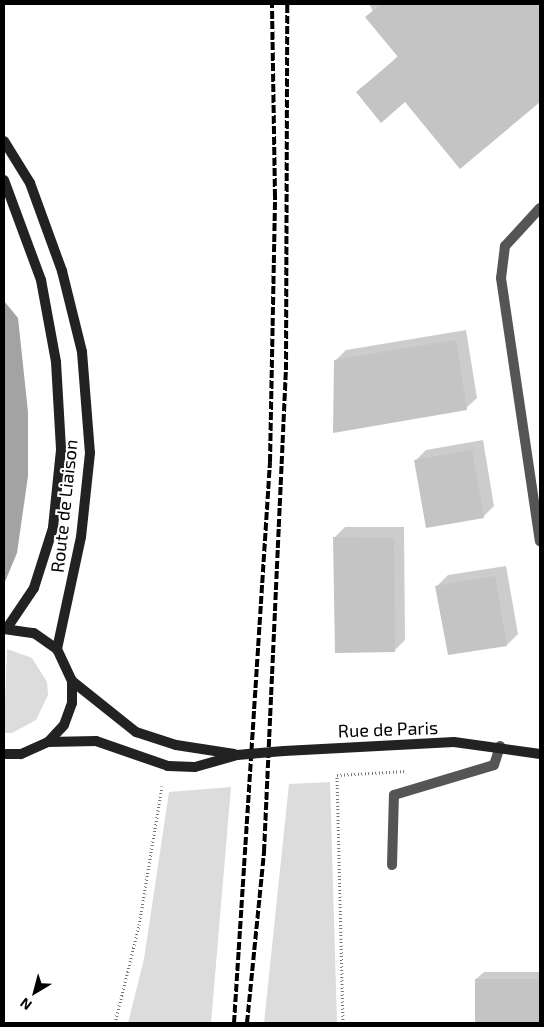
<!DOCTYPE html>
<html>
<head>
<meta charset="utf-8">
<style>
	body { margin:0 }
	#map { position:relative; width:544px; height:1027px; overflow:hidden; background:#fff; font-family:"Exo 2",sans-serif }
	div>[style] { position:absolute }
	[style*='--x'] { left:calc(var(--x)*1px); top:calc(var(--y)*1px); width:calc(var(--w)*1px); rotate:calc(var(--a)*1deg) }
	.green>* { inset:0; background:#dcdcdc }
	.water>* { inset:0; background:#a3a3a3 }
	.shadow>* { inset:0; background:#0003 }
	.building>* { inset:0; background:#c4c4c4 }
	.path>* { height:3px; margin-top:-1.5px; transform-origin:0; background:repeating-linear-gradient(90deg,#777 0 1px,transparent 0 3.5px) }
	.lane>* { height:10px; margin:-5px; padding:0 5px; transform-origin:5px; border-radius:5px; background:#555 }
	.street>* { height:10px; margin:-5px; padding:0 5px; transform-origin:5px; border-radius:5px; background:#555 }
	.secondary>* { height:10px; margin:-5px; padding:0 5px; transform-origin:5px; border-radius:5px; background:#222 }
	.rail>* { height:4px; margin-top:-2px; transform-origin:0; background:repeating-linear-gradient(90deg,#000 0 8px,transparent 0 10.5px) }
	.secondary-bridge>* { height:10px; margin:-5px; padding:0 5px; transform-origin:5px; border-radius:5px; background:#222 }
	span { translate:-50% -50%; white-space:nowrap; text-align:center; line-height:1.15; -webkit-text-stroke:4px #fff; paint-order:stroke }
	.street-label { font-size:18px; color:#000 }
	.frame { position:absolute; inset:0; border:5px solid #000; pointer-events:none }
	.north { position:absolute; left:10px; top:967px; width:50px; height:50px; -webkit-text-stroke:4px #fff; paint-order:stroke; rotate:217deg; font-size:14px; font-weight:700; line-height:20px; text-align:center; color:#000 }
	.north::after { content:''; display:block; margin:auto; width:18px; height:22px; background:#000; clip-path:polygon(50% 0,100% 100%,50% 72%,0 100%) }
</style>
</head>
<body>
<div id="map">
	<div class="green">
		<div style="clip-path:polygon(7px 649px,32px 658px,47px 682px,48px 695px,36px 720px,12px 733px,4px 733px)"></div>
		<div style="clip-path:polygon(330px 782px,337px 1023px,264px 1023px,289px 784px)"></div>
		<div style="clip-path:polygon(231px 787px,211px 1023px,128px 1023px,144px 959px,169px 792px)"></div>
	</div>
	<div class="water">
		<div style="clip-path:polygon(4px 301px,18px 318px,28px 412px,28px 476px,17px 553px,4px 584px)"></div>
	</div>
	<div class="shadow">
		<div style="clip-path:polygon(369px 4px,540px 4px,540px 100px,460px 167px,406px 100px,358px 92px,398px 56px)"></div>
		<div style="clip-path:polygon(466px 330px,477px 398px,466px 408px,335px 361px,346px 350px)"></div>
		<div style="clip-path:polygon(483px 440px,494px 506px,483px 517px,415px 461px,426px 450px)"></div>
		<div style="clip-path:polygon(345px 527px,404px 527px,405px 640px,394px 651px,334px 538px)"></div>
		<div style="clip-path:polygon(506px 566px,518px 634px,507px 645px,437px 586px,448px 575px)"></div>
		<div style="clip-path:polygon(484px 972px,540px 972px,540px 1023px,477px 1023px,476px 979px)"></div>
	</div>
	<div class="building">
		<div style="clip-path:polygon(381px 4px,540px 4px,540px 102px,460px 169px,405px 102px,381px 123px,356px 92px,398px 57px,365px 17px)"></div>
		<div style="clip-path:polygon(456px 340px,467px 410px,333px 433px,334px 360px)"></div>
		<div style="clip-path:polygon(472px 450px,484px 518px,426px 528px,414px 460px)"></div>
		<div style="clip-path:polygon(333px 537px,394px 538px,395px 652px,335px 653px)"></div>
		<div style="clip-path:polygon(495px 576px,507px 646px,448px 655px,435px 586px)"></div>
		<div style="clip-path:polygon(475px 979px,540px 979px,540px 1023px,475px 1023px)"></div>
	</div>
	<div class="path">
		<div style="--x:115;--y:1023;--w:101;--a:-76.2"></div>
		<div style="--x:139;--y:925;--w:141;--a:-80.6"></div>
		<div style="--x:343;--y:1023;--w:248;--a:-91.4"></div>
		<div style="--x:337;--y:775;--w:69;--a:-3.3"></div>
	</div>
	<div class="lane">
		<div style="--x:392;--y:865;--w:70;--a:-88.4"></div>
		<div style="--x:394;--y:795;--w:104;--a:-16.7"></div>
		<div style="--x:494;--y:765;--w:20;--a:-72"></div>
	</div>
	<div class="street">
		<div style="--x:540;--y:208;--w:52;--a:132.6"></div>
		<div style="--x:505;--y:246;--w:32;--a:97"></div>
		<div style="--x:501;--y:278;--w:266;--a:81.6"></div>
	</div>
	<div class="secondary">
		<div style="--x:4;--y:141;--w:49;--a:58.2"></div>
		<div style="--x:30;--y:183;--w:94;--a:70"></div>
		<div style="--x:62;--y:271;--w:83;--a:76.1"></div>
		<div style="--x:82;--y:352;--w:101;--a:85.5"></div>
		<div style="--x:90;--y:453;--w:84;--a:96.1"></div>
		<div style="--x:81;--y:537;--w:115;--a:102.1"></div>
		<div style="--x:4;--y:180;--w:107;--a:69.7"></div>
		<div style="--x:41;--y:280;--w:83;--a:79.6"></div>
		<div style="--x:56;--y:362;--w:88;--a:86.7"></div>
		<div style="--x:61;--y:450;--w:78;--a:95.9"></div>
		<div style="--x:53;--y:528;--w:63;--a:107.6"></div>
		<div style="--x:34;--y:588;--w:48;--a:124"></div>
		<div style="--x:4;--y:629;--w:30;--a:8"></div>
		<div style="--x:34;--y:633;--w:28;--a:35"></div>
		<div style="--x:57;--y:649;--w:35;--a:65"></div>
		<div style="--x:72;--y:681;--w:22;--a:90"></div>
		<div style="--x:72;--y:703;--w:23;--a:110"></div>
		<div style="--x:64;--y:725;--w:23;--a:133"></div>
		<div style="--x:48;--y:742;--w:30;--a:156"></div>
		<div style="--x:21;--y:754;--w:17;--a:180"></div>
		<div style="--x:72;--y:681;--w:82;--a:38.6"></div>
		<div style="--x:136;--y:732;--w:42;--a:18"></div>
		<div style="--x:176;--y:745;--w:59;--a:8.8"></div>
		<div style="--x:48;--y:742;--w:48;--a:-1.2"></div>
		<div style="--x:96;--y:741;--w:76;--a:19.1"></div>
		<div style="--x:168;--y:766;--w:27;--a:2"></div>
		<div style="--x:195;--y:767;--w:44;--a:-15.9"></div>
		<div style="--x:284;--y:751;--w:170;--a:-3"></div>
		<div style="--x:454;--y:742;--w:87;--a:7.9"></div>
	</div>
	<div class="rail">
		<div style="--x:234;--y:1023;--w:562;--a:-86.33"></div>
		<div style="--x:270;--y:462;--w:265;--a:-88.9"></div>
		<div style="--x:275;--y:197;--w:193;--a:-90.9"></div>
		<div style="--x:247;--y:1023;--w:172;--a:-84.3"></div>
		<div style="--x:264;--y:852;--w:483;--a:-87.4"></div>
		<div style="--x:286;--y:370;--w:366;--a:-89.8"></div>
	</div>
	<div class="secondary-bridge">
		<div style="--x:237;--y:755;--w:47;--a:-4.9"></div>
	</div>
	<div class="street-label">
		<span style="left:64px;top:506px;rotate:-84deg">Route de Liaison</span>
		<span style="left:388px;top:729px;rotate:-2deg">Rue de Paris</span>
	</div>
	<div class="frame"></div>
	<div class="north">N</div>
</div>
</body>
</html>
